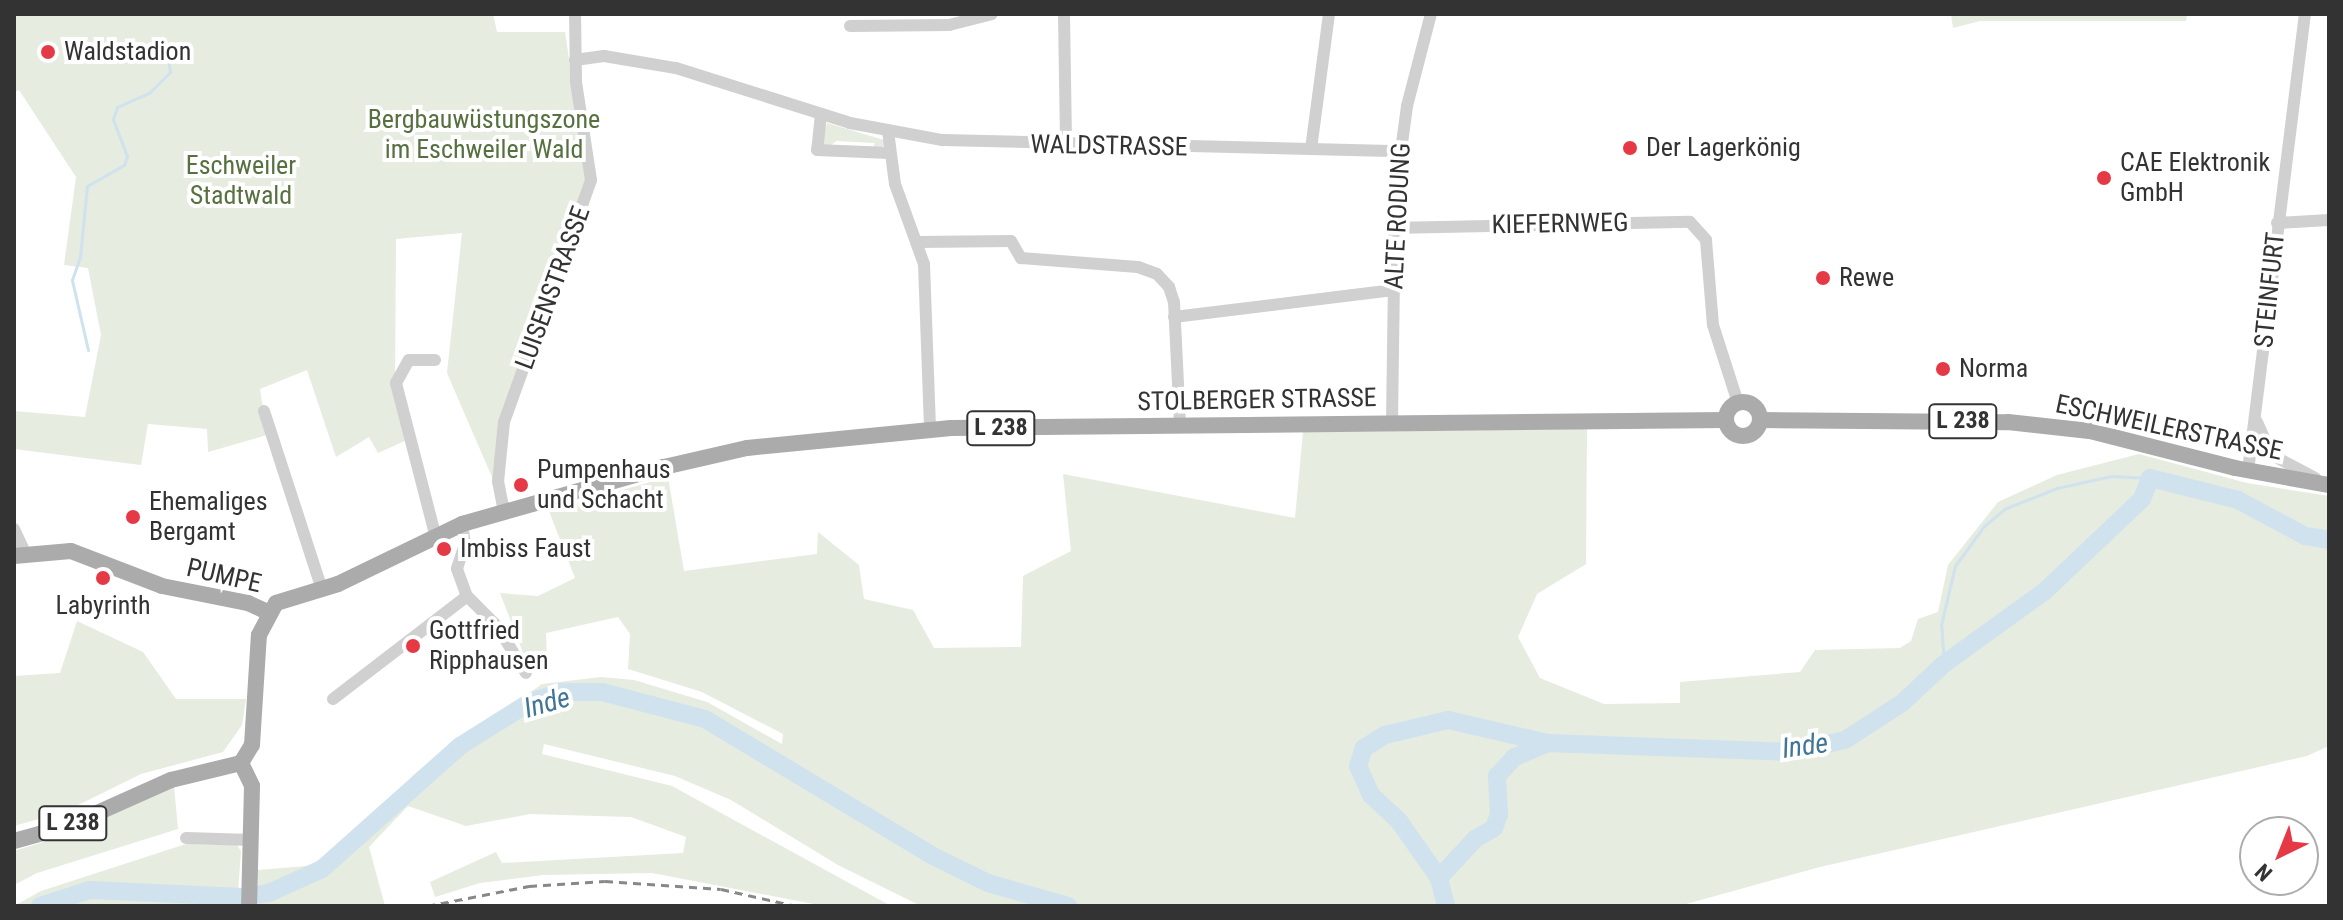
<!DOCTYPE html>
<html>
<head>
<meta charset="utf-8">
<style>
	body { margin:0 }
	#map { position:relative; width:2343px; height:920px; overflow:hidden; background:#fff; font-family:"Roboto Condensed",sans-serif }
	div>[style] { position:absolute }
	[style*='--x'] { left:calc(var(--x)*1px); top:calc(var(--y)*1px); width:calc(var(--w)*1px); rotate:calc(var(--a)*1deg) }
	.green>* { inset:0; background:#e6ecdf }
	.stream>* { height:3px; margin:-1.5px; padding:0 1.5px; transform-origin:1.5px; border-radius:1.5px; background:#cfe2ee }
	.river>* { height:18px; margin:-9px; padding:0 9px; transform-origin:9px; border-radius:9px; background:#cfe2ee }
	.minor>* { height:12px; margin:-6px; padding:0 6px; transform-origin:6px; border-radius:6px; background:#d0d0d0 }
	.major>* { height:16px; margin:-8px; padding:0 8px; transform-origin:8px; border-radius:8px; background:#ababab }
	.major>.ring { margin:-8px; padding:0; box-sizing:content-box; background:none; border:16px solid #ababab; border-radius:50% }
	.rail>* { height:3px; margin-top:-1.5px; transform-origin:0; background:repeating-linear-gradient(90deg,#888 0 8px,transparent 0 14px) }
	.dots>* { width:22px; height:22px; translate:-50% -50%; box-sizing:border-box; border:4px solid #fff; border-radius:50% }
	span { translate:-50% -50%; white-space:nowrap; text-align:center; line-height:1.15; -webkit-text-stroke:8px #fff; paint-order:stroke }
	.shield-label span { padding:2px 6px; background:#fff; border:2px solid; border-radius:6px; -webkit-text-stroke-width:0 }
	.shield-label { font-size:24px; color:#333; font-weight:700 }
	.poi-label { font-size:26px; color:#333 }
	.left { translate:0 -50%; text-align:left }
	.park-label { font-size:26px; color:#56703f }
	.street-label { font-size:26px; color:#333 }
	.water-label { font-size:28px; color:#3f7597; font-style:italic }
	.frame { position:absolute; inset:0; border:16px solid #333; pointer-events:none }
	.north { position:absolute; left:2239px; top:816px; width:80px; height:80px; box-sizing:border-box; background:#fff; border:2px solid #adadad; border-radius:50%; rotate:223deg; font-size:22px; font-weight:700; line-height:32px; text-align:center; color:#333 }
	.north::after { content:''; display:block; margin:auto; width:28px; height:36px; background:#e63946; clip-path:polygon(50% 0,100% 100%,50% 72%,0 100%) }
</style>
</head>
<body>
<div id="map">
	<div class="green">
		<div style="clip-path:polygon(14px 14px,493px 14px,497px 32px,565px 32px,587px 180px,499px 421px,495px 484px,447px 373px,462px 233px,396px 239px,395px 384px,407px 440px,378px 453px,369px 437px,336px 457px,307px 370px,260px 389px,267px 435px,208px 452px,207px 429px,148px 424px,141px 465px,14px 449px,14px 411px,85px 417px,101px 335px,88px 268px,64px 265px,76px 177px,19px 90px,14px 92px)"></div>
		<div style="clip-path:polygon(1951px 14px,2187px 14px,2186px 21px,1980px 21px,1953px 28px)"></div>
		<div style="clip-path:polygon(827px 123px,884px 140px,884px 146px,872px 150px,875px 143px,836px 141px,826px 149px,821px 142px)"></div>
		<div style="clip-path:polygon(1587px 429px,1586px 564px,1537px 594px,1518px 637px,1540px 678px,1604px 704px,1680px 703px,1680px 682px,1800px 672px,1815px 650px,1900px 648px,1911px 641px,1918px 619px,1938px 612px,1948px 565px,1998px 502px,2057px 475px,2139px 454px,2247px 483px,2329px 496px,2329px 746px,2307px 756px,1820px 867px,1679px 906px,921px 906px,838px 865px,731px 800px,675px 776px,544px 744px,542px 754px,672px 786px,891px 906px,824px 906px,652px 873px,543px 875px,480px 883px,435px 897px,430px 882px,496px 852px,502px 863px,683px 853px,686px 837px,631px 817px,530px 814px,466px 826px,408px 806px,369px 847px,385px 906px,259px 906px,257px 870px,319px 865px,363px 830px,418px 771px,542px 684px,601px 677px,634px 680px,707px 702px,782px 744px,783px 734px,702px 692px,628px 669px,630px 634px,618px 617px,546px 633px,547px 661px,529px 668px,500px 593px,538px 596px,575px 578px,549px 511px,668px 477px,684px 571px,817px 554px,818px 532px,859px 565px,864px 599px,913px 610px,934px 648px,1021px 647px,1023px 576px,1071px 551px,1063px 474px,1295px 518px,1303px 432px)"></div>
		<div style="clip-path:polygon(77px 621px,143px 652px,176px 699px,246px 699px,242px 725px,223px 752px,141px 774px,66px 811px,14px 826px,14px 676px,60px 673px)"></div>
		<div style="clip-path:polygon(174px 786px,178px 829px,37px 873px,14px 885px,14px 851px,73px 833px)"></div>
		<div style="clip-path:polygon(186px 844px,237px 845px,241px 851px,237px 906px,14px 906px,41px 891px)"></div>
	</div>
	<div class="stream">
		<div style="--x:88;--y:350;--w:72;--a:-102.9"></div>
		<div style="--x:72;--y:280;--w:24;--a:-71"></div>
		<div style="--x:80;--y:257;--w:71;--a:-84.4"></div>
		<div style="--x:87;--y:186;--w:43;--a:-29.6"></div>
		<div style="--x:124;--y:165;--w:9;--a:-72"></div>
		<div style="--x:127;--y:156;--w:40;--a:-111"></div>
		<div style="--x:113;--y:119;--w:13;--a:-72"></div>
		<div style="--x:117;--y:107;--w:35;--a:-24"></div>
		<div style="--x:149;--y:93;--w:30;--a:-45"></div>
		<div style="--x:170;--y:72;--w:27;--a:-98"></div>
		<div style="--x:1944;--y:664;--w:39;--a:-94"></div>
		<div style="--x:1941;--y:625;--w:61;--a:-76.7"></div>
		<div style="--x:1955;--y:566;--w:49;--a:-54.1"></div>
		<div style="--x:1984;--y:526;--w:26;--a:-40"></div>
		<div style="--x:2004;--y:509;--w:57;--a:-21.6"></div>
		<div style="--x:2057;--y:488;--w:55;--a:-12.5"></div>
		<div style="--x:2111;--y:476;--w:39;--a:3"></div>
	</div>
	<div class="river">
		<div style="--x:1439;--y:878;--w:53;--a:-47.3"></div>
		<div style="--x:1475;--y:839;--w:22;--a:-30"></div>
		<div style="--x:1494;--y:828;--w:15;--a:-70"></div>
		<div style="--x:1499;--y:814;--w:38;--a:-93"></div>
		<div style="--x:1497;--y:776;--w:26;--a:-47"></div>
		<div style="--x:1515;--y:757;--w:36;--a:-23"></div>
		<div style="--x:40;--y:906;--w:52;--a:-17.7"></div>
		<div style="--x:90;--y:890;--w:153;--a:2.6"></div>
		<div style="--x:243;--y:897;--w:26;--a:-9"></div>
		<div style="--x:269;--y:893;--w:58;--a:-24.4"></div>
		<div style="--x:322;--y:869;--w:185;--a:-41.7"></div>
		<div style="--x:460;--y:746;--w:83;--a:-32.2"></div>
		<div style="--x:530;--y:702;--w:33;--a:-18"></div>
		<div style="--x:561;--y:692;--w:41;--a:0"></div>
		<div style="--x:602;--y:692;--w:106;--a:14.7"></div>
		<div style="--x:705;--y:719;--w:266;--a:31"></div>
		<div style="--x:933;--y:856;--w:61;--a:26.1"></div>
		<div style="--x:988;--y:883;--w:83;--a:16"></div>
		<div style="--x:1446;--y:906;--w:29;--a:-104"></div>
		<div style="--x:1439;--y:878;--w:70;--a:-125.1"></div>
		<div style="--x:1399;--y:821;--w:38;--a:-137"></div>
		<div style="--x:1371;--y:795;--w:32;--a:-114"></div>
		<div style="--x:1358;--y:766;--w:19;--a:-72"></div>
		<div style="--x:1364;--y:748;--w:25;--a:-32"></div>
		<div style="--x:1385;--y:735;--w:65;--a:-13.4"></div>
		<div style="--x:1448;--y:720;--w:103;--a:13"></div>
		<div style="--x:1548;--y:743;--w:244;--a:2.1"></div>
		<div style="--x:1792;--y:752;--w:54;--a:-12.8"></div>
		<div style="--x:1845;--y:740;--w:68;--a:-33"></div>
		<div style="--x:1902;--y:703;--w:57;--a:-42.9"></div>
		<div style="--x:1944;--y:664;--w:125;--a:-35.9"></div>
		<div style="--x:2045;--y:591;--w:134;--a:-43.5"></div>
		<div style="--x:2142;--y:499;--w:22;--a:-69"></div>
		<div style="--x:2150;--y:478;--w:91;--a:14"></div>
		<div style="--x:2238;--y:500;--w:76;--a:28.2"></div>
		<div style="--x:2305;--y:536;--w:24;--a:9"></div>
	</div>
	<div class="minor">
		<div style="--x:1064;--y:14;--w:132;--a:89.1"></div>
		<div style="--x:850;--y:26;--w:99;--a:-0.6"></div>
		<div style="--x:949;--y:25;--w:44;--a:-14.3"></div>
		<div style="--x:575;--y:60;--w:29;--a:-8"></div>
		<div style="--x:604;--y:56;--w:73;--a:9.5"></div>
		<div style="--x:676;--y:68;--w:182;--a:17.5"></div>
		<div style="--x:850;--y:123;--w:94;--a:10.5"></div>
		<div style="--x:942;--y:140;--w:459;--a:1.4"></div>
		<div style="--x:821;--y:114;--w:36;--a:96"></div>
		<div style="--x:817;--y:150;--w:72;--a:2.4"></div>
		<div style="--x:888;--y:131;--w:53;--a:82.5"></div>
		<div style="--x:895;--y:184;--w:85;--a:70.1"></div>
		<div style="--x:924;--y:264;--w:166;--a:87.9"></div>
		<div style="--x:1311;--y:149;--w:136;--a:-82.4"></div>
		<div style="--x:2277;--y:223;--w:52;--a:-3.3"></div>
		<div style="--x:1392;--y:228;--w:298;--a:-1.2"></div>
		<div style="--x:1690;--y:222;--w:24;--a:48"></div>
		<div style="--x:1706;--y:240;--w:85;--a:85.3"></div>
		<div style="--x:1713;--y:325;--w:82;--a:72.2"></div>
		<div style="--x:919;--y:242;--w:92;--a:-0.6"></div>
		<div style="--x:1011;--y:241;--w:20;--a:60"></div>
		<div style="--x:1021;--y:258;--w:117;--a:4.4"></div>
		<div style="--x:1138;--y:267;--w:20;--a:20"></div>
		<div style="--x:1157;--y:274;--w:18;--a:47"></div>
		<div style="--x:1169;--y:287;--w:16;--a:72"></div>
		<div style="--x:1174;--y:302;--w:123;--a:87.2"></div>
		<div style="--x:1174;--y:317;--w:221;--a:-7"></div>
		<div style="--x:264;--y:411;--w:187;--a:72"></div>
		<div style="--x:1392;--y:422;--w:227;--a:-89.2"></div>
		<div style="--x:1395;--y:195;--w:90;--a:-82.3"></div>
		<div style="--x:1407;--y:106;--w:95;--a:-75.4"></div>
		<div style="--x:2257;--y:422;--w:36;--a:66"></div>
		<div style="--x:2272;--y:455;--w:49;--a:28.1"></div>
		<div style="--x:2248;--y:471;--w:461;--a:-82.9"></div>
		<div style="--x:504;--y:512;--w:31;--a:-101"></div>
		<div style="--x:498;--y:482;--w:60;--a:-84.3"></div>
		<div style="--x:504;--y:422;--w:257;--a:-70.2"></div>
		<div style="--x:591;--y:180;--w:99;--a:-98.7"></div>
		<div style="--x:576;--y:82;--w:68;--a:-90.8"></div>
		<div style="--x:462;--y:524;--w:20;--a:81"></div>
		<div style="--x:465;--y:544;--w:26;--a:108"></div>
		<div style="--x:457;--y:569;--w:29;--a:70"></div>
		<div style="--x:467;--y:596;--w:42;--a:45"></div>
		<div style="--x:497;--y:626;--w:55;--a:58.3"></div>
		<div style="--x:14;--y:529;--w:26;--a:65"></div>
		<div style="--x:435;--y:534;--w:156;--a:-104.5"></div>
		<div style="--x:396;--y:383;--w:26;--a:-61"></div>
		<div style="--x:409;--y:360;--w:26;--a:0"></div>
		<div style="--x:333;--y:699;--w:169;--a:-37.5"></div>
		<div style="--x:186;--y:838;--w:65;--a:1.8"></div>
	</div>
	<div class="major">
		<div class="ring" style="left:1726px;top:402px;width:18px;height:18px"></div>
		<div style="--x:1760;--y:420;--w:248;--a:0.5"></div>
		<div style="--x:2008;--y:422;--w:82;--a:6.3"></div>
		<div style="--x:2090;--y:431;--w:150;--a:14.3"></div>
		<div style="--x:2235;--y:468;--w:96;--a:10.3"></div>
		<div style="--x:14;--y:556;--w:57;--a:-5"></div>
		<div style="--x:71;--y:551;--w:97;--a:21"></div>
		<div style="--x:162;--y:586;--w:88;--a:11.2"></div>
		<div style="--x:248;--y:603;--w:21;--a:25"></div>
		<div style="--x:241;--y:763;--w:25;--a:64"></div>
		<div style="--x:252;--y:786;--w:120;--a:91.4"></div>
		<div style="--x:14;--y:841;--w:56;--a:-15.5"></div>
		<div style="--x:68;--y:826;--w:113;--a:-24.1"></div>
		<div style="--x:171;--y:780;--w:72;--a:-13.7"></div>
		<div style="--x:241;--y:763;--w:21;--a:-59"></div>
		<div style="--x:252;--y:745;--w:110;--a:-86.4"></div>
		<div style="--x:259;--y:635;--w:36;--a:-62"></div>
		<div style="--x:276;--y:603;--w:65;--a:-17"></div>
		<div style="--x:338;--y:584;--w:138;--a:-25.8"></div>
		<div style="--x:462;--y:524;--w:210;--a:-15.8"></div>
		<div style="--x:664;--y:467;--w:85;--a:-12.9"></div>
		<div style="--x:747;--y:448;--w:205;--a:-5.6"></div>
		<div style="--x:951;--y:428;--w:775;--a:-0.59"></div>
	</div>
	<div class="rail">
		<div style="--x:427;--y:906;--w:104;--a:-11.1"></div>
		<div style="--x:529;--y:886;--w:76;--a:-3.8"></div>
		<div style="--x:605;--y:881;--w:116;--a:3.9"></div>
		<div style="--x:721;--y:889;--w:77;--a:12.8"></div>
	</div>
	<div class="dots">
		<div style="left:48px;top:52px;background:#e63946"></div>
		<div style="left:1630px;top:148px;background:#e63946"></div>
		<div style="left:2104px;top:178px;background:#e63946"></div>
		<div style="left:1823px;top:278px;background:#e63946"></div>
		<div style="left:1943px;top:369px;background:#e63946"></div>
		<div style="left:521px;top:485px;background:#e63946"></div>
		<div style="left:133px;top:517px;background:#e63946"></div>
		<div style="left:444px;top:549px;background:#e63946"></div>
		<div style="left:103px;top:578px;background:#e63946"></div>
		<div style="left:413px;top:646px;background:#e63946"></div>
	</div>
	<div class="shield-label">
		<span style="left:1963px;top:421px">L 238</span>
		<span style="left:1001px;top:428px">L 238</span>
		<span style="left:73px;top:823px">L 238</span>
	</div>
	<div class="poi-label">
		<span class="left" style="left:64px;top:52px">Waldstadion</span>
		<span class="left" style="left:1646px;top:148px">Der Lagerkönig</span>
		<span class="left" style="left:2120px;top:178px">CAE Elektronik<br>GmbH</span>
		<span class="left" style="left:1839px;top:278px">Rewe</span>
		<span class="left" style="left:1959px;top:369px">Norma</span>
		<span class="left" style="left:537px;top:485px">Pumpenhaus<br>und Schacht</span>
		<span class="left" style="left:149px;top:517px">Ehemaliges<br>Bergamt</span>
		<span class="left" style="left:460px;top:549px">Imbiss Faust</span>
		<span style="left:103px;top:606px">Labyrinth</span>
		<span class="left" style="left:429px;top:646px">Gottfried<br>Ripphausen</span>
	</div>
	<div class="park-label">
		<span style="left:484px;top:135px">Bergbauwüstungszone<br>im Eschweiler Wald</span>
		<span style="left:241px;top:181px">Eschweiler<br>Stadtwald</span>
	</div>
	<div class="street-label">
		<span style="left:1109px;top:146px;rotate:1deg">WALDSTRASSE</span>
		<span style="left:1398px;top:216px;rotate:-87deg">ALTE RODUNG</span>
		<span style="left:1560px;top:224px;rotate:-1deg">KIEFERNWEG</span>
		<span style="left:553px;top:288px;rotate:-70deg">LUISENSTRASSE</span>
		<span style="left:2270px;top:290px;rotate:-84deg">STEINFURT</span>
		<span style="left:1257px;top:400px;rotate:-1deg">STOLBERGER STRASSE</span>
		<span style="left:2169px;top:428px;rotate:12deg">ESCHWEILERSTRASSE</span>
		<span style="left:224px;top:576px;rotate:13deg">PUMPE</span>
	</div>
	<div class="water-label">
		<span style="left:547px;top:703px;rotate:-16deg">Inde</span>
		<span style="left:1805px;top:746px;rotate:-8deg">Inde</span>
	</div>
	<div class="frame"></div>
	<div class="north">N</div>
</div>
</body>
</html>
